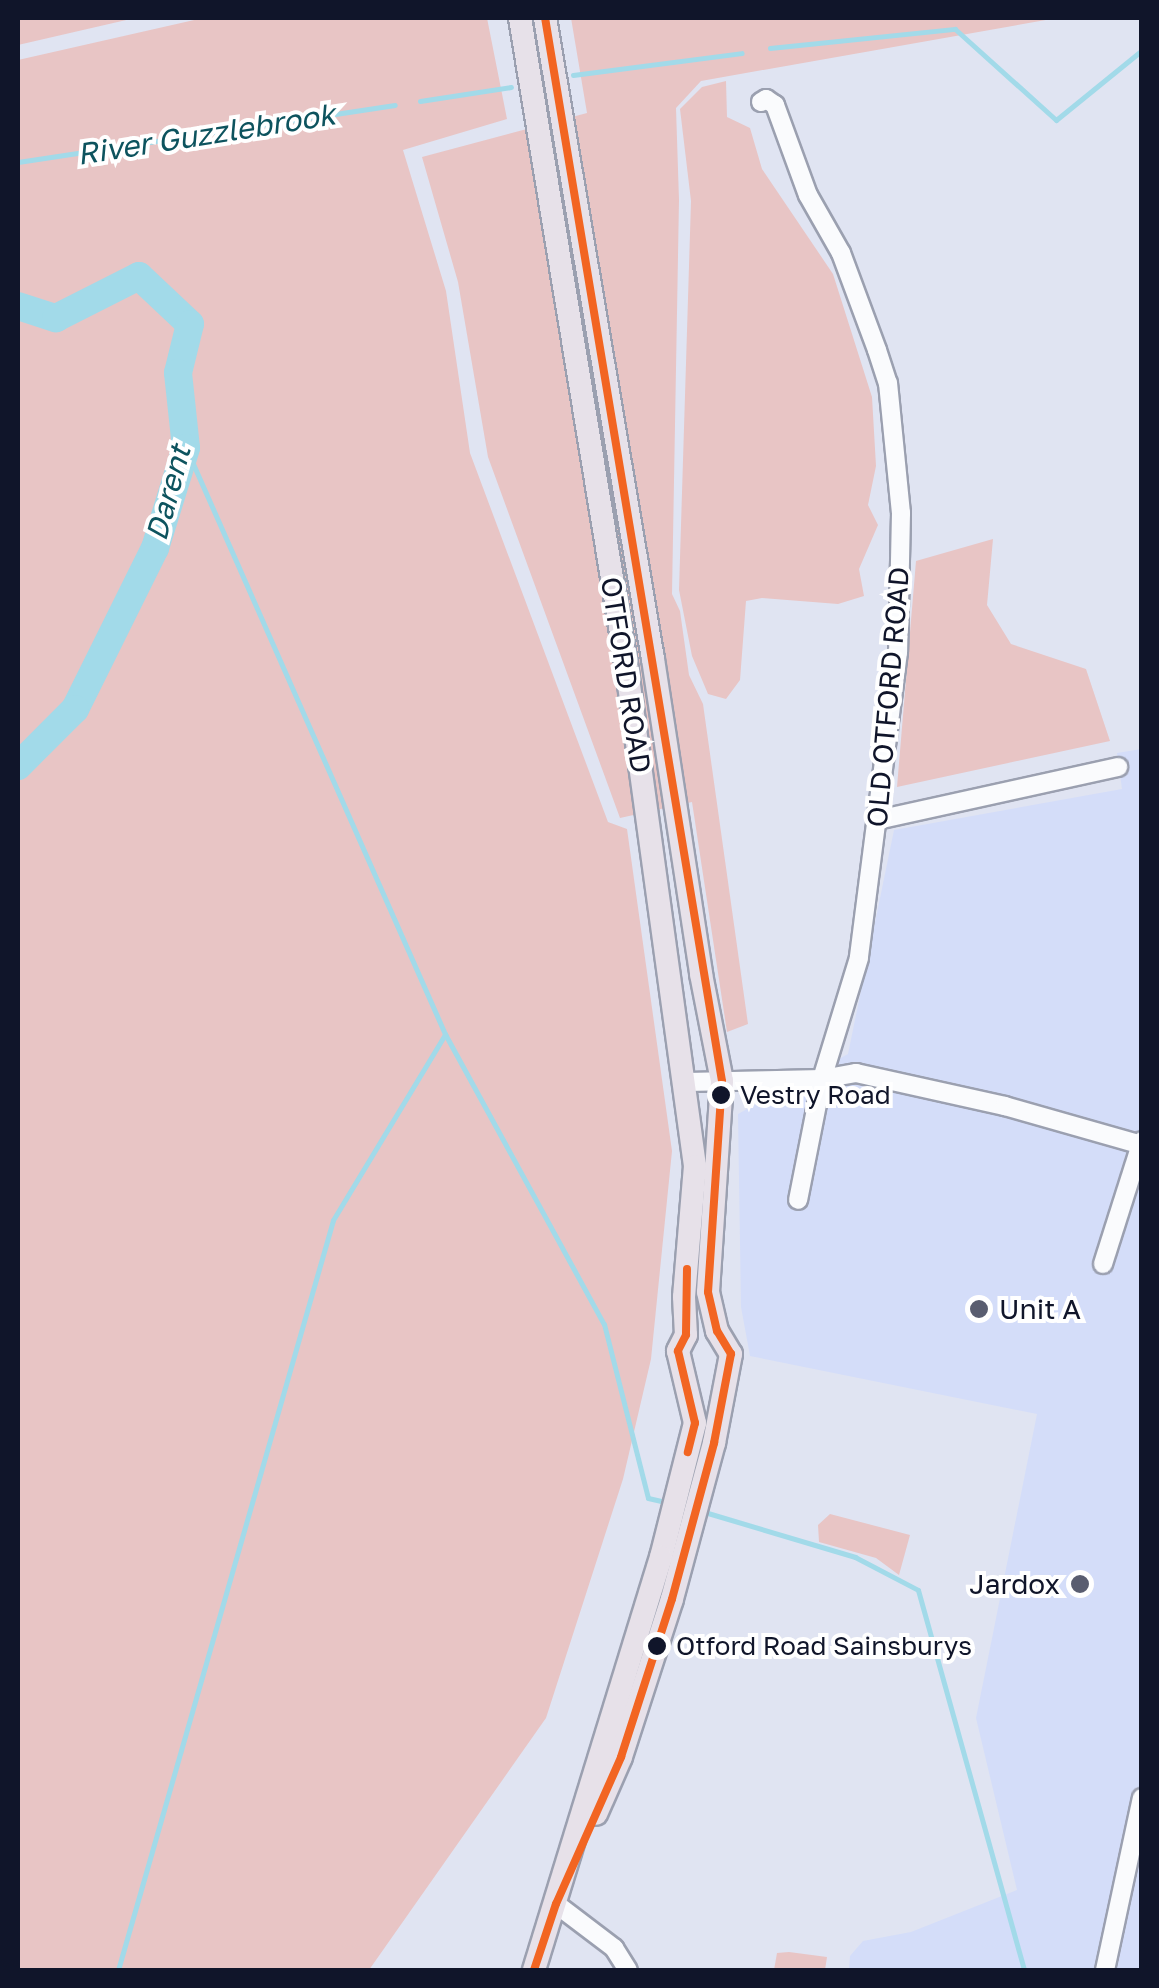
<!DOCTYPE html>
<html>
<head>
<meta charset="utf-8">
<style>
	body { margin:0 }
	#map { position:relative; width:1159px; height:1988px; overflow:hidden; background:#e0e4f2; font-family:"Golos Text",sans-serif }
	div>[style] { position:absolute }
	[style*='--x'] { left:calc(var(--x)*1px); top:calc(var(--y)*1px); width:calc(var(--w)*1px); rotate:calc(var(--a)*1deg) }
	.built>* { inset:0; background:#d4ddf9 }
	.green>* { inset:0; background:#e8c5c5 }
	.stream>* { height:5px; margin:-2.5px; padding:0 2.5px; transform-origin:2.5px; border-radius:2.5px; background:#a2dae9 }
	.river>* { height:28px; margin:-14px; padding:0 14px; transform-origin:14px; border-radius:14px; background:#a2dae9 }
	.roads { filter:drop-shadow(2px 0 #9ba0b0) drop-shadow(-2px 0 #9ba0b0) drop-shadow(0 2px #9ba0b0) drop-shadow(0 -2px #9ba0b0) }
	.minor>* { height:18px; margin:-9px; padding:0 9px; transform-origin:9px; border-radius:9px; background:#fafbfd }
	.major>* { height:22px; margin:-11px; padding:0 11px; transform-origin:11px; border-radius:11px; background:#e7e1e9 }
	.bus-1>* { height:8px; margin:-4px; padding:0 4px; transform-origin:4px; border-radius:4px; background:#f26522 }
	.dots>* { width:28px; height:28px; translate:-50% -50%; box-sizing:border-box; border:5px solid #fff; border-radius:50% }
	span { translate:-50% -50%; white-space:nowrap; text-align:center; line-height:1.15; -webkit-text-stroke:8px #fff; paint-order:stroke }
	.bus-label { font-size:26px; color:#10152a }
	.left { translate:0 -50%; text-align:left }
	.street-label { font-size:28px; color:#10152a }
	.poi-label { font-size:28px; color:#10152a }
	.right { translate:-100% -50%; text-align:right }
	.water-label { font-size:30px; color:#0d535e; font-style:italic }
	.frame { position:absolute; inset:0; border:20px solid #10152a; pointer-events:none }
</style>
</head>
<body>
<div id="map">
	<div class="built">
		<div style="clip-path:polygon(1141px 749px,1141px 1970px,849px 1970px,850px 1956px,863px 1941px,911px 1932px,1017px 1890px,976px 1718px,1037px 1414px,750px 1356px,741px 1307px,738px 1114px,848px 1054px,894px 830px,1122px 789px,1117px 753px)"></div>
	</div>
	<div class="green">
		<div style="clip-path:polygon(18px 18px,135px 18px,18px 45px)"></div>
		<div style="clip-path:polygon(203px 18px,487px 18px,507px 119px,403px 150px,446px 291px,470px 453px,608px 822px,627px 829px,672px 1151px,651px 1359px,623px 1479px,546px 1718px,369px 1970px,18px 1970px,18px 60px)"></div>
		<div style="clip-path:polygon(571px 18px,1057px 18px,701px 81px,676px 108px,679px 200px,672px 594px,680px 611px,689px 675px,703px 704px,748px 1024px,727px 1032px,692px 802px,620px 818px,488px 457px,458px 282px,422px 157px,587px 113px)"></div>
		<div style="clip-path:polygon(726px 81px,727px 117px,750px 128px,762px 169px,833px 274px,872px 397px,876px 466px,868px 505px,878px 525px,859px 569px,864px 596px,838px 604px,762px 598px,746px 601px,740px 680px,726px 699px,708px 694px,692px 656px,679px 590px,691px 201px,680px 109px,702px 87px)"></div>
		<div style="clip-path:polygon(993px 539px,987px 605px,1011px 644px,1086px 669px,1110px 741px,897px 787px,916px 561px)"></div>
		<div style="clip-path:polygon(830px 1514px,910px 1535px,899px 1575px,876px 1558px,819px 1542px,818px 1525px)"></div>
		<div style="clip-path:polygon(789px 1952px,827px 1957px,825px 1970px,774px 1970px,777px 1953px)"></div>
	</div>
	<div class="stream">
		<div style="--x:770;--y:48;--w:186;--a:-5.9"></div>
		<div style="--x:955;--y:29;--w:136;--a:42"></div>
		<div style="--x:1056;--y:120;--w:111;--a:-39.1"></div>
		<div style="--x:573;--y:75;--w:170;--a:-7.4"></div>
		<div style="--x:420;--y:101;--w:92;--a:-8.7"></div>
		<div style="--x:18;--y:162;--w:381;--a:-8.6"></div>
		<div style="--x:445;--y:1034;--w:331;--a:61.3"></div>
		<div style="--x:604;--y:1324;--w:179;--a:75.8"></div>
		<div style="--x:648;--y:1498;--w:18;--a:13"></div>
		<div style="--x:701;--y:1511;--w:161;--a:16.6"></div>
		<div style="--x:855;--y:1557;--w:71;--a:27.6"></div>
		<div style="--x:918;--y:1590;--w:395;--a:74.4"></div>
		<div style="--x:118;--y:1970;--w:780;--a:-74"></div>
		<div style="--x:333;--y:1220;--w:217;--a:-58.9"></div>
		<div style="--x:445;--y:1034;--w:641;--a:-113.84"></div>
	</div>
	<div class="river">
		<div style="--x:18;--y:306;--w:40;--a:18"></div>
		<div style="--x:56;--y:318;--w:93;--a:-26.8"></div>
		<div style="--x:139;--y:276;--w:70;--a:43.3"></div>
		<div style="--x:190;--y:324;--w:50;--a:103.8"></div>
		<div style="--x:178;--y:373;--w:75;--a:83.9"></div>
		<div style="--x:186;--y:448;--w:105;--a:107.2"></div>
		<div style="--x:155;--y:548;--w:180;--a:116.4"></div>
		<div style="--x:75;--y:709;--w:81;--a:135"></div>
	</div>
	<div class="roads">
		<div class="minor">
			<div style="--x:761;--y:102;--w:6;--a:-31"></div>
			<div style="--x:766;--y:99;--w:11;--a:34"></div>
			<div style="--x:775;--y:105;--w:96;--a:69.9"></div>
			<div style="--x:808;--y:195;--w:67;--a:60.4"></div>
			<div style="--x:841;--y:253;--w:103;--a:69.6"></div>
			<div style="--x:877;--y:350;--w:35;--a:72"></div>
			<div style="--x:888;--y:383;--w:131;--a:84.3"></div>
			<div style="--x:901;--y:513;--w:139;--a:91.2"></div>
			<div style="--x:898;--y:652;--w:308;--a:97.3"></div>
			<div style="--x:859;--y:958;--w:127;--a:107"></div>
			<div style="--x:822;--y:1079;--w:123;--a:101.2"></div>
			<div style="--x:877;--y:820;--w:247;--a:-12.4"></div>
			<div style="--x:687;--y:1082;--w:135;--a:-1.3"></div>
			<div style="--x:822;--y:1079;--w:35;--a:-10"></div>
			<div style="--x:856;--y:1073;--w:153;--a:12.5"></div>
			<div style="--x:1005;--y:1106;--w:142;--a:15.9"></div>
			<div style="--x:1103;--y:1264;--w:129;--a:-72.4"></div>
			<div style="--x:556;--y:1904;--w:73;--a:37.2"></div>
			<div style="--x:614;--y:1948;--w:26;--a:58"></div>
			<div style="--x:1105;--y:1970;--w:176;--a:-77.9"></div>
		</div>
		<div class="major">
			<div style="--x:520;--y:18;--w:654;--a:80.67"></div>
			<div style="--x:626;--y:663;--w:508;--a:82.19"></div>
			<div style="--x:695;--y:1166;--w:131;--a:94.8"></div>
			<div style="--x:684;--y:1297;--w:38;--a:87"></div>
			<div style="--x:686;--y:1335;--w:18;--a:117"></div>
			<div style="--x:678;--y:1351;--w:74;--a:76.7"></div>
			<div style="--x:695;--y:1423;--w:138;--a:104.2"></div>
			<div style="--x:661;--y:1557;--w:432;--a:107.1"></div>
			<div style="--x:545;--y:18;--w:650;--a:80.44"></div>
			<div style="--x:653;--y:659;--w:319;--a:81.3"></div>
			<div style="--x:701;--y:974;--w:109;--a:78.9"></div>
			<div style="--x:722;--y:1081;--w:211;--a:93.8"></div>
			<div style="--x:708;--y:1292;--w:40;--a:77"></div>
			<div style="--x:717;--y:1331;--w:27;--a:59"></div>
			<div style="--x:731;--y:1354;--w:91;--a:100.8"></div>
			<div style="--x:714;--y:1443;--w:162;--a:105.1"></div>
			<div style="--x:672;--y:1599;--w:166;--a:107.9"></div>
			<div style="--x:621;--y:1757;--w:62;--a:113.7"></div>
		</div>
	</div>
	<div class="bus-1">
		<div style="--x:687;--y:1269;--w:66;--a:90.9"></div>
		<div style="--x:686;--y:1335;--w:18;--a:117"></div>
		<div style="--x:678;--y:1351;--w:74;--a:76.7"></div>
		<div style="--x:695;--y:1423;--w:30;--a:104"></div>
		<div style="--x:534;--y:1970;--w:70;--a:-71.6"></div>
		<div style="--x:556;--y:1904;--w:161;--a:-66.1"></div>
		<div style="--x:621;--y:1757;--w:166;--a:-72.1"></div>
		<div style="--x:672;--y:1599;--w:162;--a:-74.9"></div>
		<div style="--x:714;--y:1443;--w:91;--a:-79.2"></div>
		<div style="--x:731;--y:1354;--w:27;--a:-121"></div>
		<div style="--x:717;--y:1331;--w:40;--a:-103"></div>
		<div style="--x:708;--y:1292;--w:211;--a:-86.2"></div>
		<div style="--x:722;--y:1081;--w:1078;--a:-99.45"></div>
	</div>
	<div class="dots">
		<div style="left:721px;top:1095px;background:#10152a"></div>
		<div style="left:979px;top:1309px;background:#595d70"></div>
		<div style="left:1080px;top:1584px;background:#595d70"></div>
		<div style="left:657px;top:1646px;background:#10152a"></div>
	</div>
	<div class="bus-label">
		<span class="left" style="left:740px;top:1095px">Vestry Road</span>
		<span class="left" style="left:676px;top:1646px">Otford Road Sainsburys</span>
	</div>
	<div class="street-label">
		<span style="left:626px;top:675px;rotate:81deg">OTFORD ROAD</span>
		<span style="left:888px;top:697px;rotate:-85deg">OLD OTFORD ROAD</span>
	</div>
	<div class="poi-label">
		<span class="left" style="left:999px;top:1309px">Unit A</span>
		<span class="right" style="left:1060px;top:1584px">Jardox</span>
	</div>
	<div class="water-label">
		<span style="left:206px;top:134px;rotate:-9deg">River Guzzlebrook</span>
		<span style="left:168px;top:493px;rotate:-75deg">Darent</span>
	</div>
	<div class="frame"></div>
</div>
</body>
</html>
